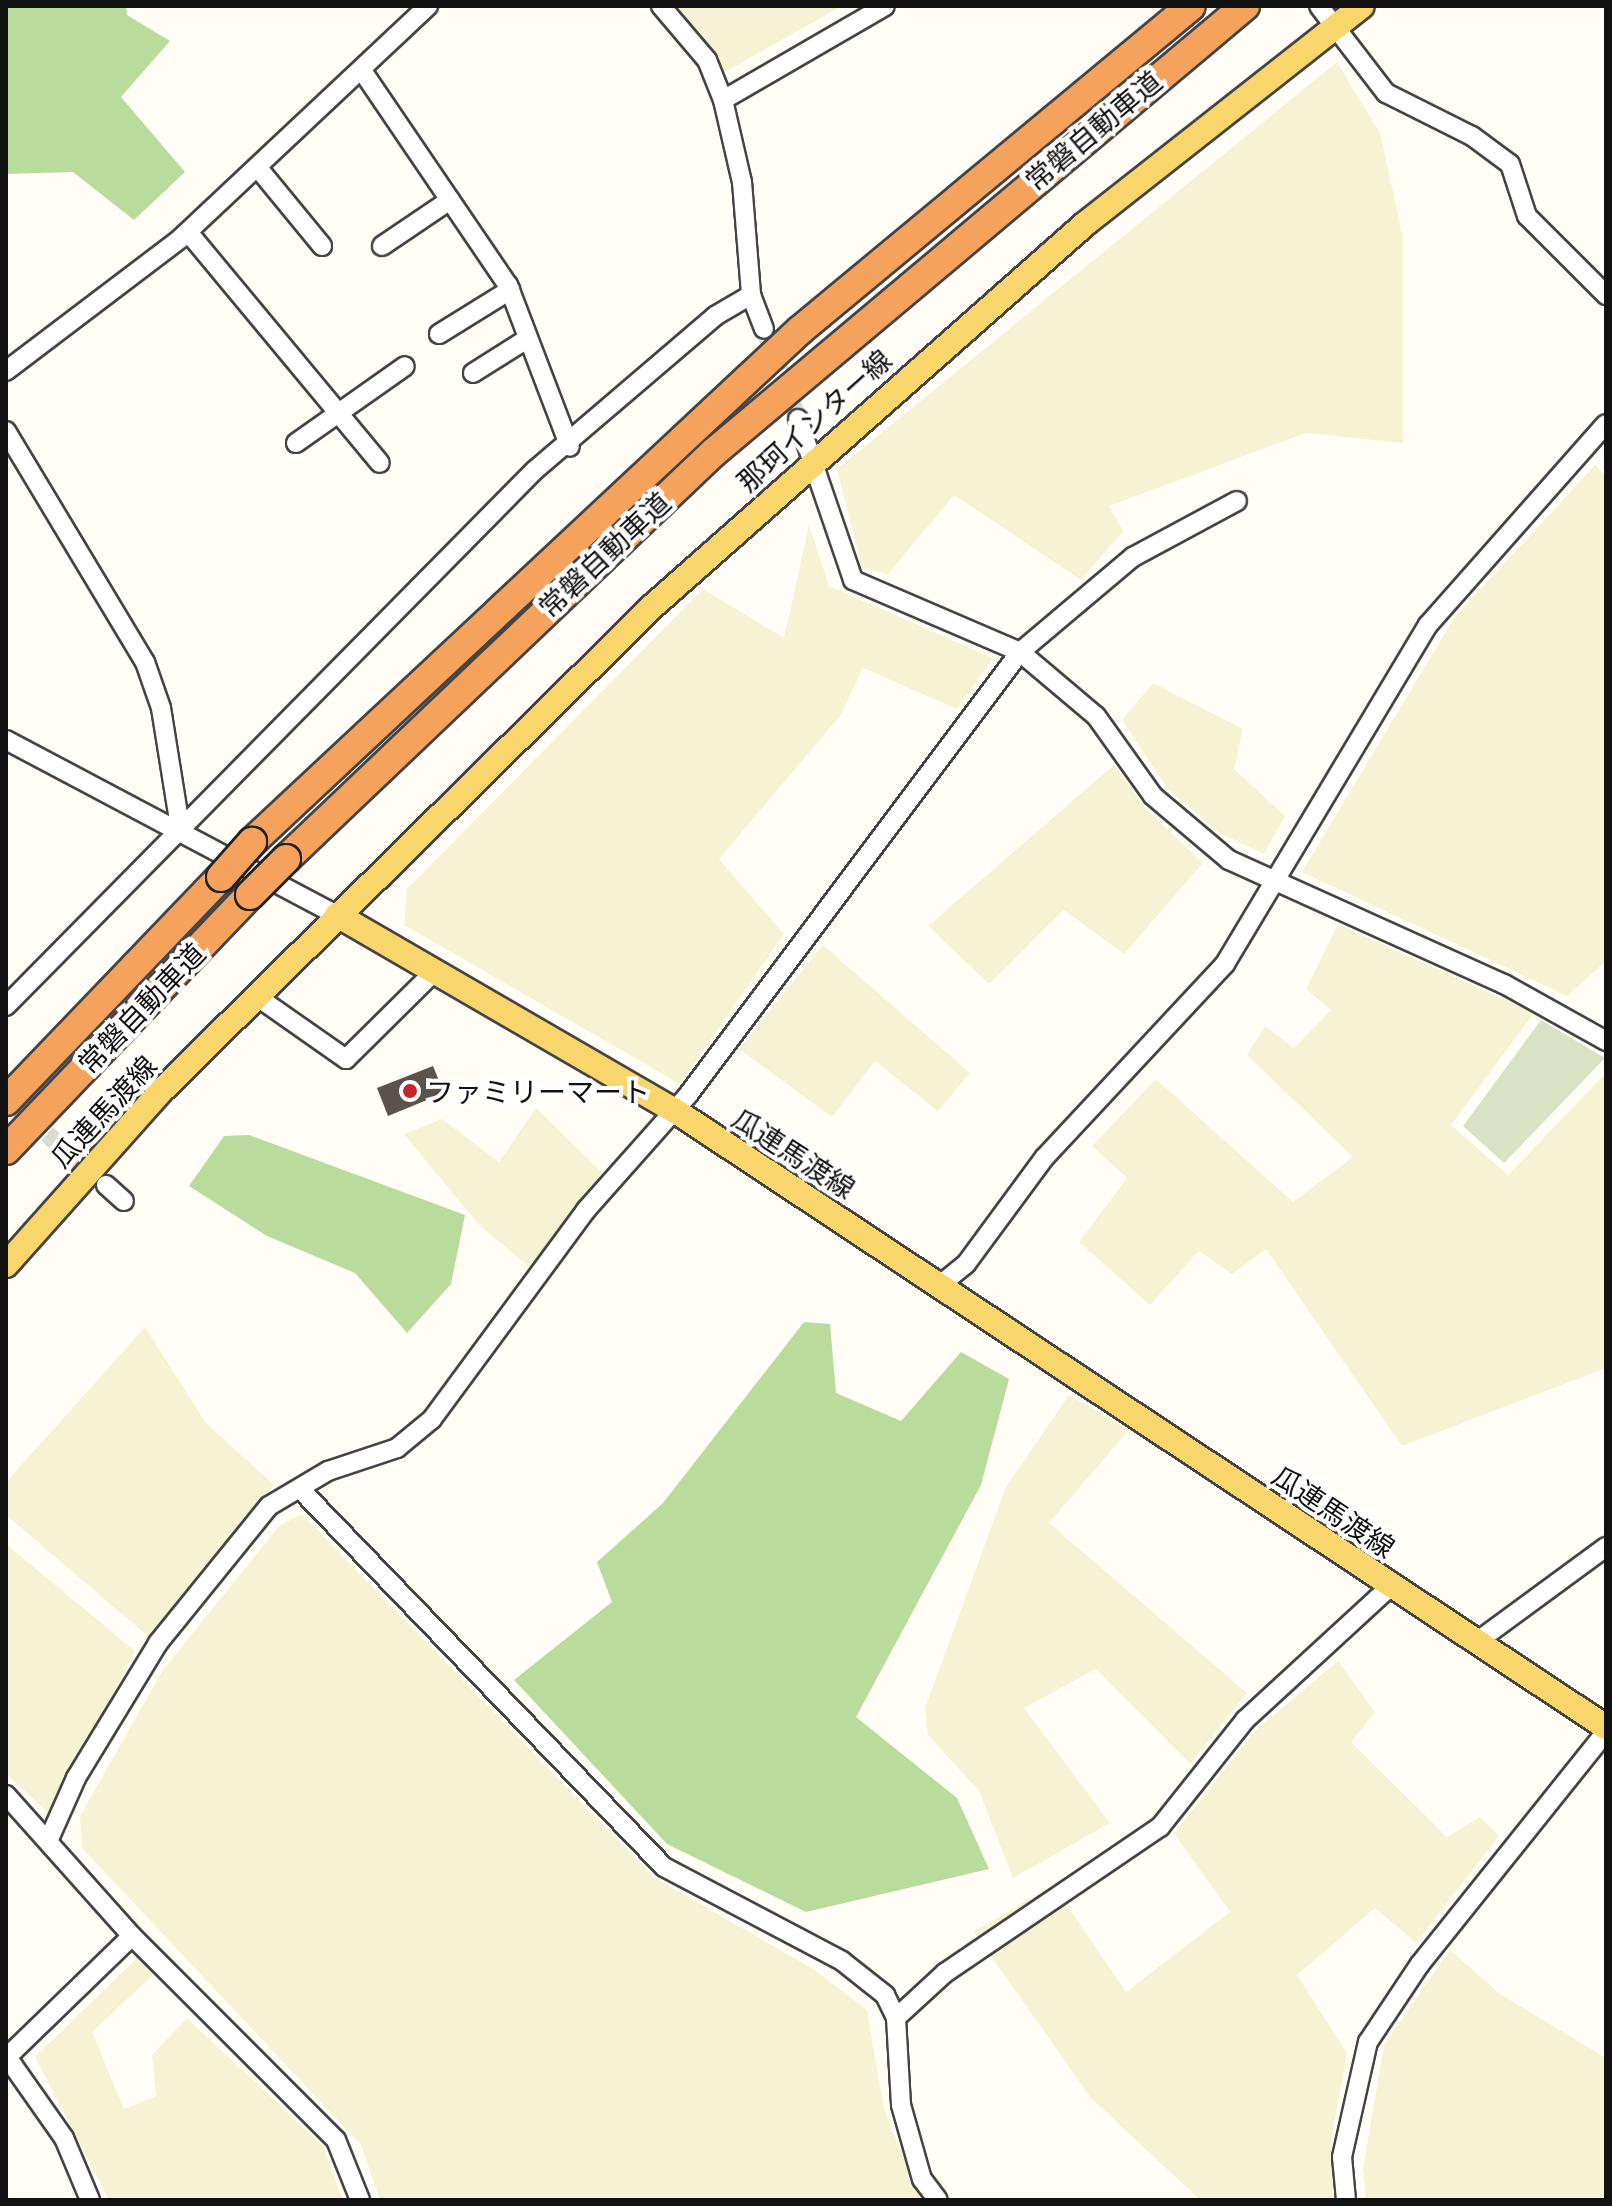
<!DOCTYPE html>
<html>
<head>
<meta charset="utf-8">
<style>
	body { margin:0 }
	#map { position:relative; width:1612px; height:2206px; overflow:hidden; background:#fffdf5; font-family:"Noto Serif","Noto Sans JP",serif }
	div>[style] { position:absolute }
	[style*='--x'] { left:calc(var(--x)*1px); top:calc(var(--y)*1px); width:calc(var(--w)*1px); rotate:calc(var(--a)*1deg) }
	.farmland>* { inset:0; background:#f6f3d4 }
	.forest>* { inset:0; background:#b9dc9c }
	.cemetery>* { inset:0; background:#d9e3c4 }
	.building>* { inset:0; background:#5a524d }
	.minor-tunnel>* { height:18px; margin-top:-9px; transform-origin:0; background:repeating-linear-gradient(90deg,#dbdad3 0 18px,transparent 0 27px) }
	.roads { filter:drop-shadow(2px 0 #444) drop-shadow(-2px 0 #444) drop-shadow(0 2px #444) drop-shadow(0 -2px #444) }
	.minor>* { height:18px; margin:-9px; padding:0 9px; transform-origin:9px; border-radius:9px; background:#fff }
	.major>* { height:24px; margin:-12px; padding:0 12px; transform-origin:12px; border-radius:12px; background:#f9d66b }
	.highway>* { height:28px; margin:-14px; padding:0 14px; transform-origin:14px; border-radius:14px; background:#f5a25d }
	.bridges { filter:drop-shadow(2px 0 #222) drop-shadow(-2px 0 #222) drop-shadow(0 2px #222) drop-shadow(0 -2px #222) }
	.highway-bridge>* { height:28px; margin:-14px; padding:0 14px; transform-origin:14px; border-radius:14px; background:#f5a25d }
	.dots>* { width:22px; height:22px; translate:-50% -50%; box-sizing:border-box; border:4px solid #fff; border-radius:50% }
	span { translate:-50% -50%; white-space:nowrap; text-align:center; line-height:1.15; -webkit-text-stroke:8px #fff; paint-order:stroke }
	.street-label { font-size:28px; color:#111 }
	.poi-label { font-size:28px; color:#111 }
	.left { translate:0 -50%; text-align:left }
	.frame { position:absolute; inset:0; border:8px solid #111; pointer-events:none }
</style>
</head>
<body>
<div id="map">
	<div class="farmland">
		<div style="clip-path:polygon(679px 6px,842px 6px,723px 73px)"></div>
		<div style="clip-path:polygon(1337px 62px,1380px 133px,1403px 238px,1403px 443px,1306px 433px,1109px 506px,1123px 531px,1081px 580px,954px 495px,888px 574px,862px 568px,837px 469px)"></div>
		<div style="clip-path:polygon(1595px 465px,1606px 476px,1606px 961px,1567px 996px,1302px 872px,1454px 618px)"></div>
		<div style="clip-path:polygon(809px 525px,829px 586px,993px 658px,957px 709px,863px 668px,840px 716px,719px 859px,784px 934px,680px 1084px,404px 925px,407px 889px,703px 589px,784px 638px)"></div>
		<div style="clip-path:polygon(1153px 683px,1243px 729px,1234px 769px,1285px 816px,1264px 854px,1218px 832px,1167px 788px,1122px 720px)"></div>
		<div style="clip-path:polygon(1114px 765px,1147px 810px,1203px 863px,1124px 954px,1064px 910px,989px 984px,928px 926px)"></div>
		<div style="clip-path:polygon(1338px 924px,1534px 1013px,1451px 1125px,1508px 1175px,1606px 1073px,1606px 1368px,1402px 1446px,1266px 1249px,1232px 1274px,1199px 1251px,1150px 1305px,1079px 1242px,1127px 1178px,1092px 1146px,1156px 1079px,1293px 1202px,1353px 1157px,1247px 1055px,1265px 1026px,1294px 1048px,1331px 1010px,1306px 989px)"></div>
		<div style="clip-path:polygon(823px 945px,970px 1073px,938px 1111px,875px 1061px,832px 1117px,739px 1049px)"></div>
		<div style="clip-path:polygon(536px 1108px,602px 1173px,533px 1270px,479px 1225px,404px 1134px,442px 1119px,499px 1162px)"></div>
		<div style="clip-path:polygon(145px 1327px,206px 1423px,274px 1485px,149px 1637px,6px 1515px,6px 1482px)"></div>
		<div style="clip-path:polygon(1069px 1395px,1129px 1430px,1049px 1523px,1247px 1693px,1190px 1764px,1096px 1669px,1024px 1708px,1110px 1823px,1013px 1878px,979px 1791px,928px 1735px,925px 1708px,1006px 1487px)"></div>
		<div style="clip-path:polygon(302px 1514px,652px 1876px,813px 1969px,867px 2010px,884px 2109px,921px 2200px,380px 2200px,361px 2145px,82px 1848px,80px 1816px,163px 1670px,279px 1526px)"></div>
		<div style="clip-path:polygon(6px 1544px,135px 1651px,50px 1815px,6px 1773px)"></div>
		<div style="clip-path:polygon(1338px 1661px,1375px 1712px,1351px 1742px,1447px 1837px,1480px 1817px,1499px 1836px,1416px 1943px,1375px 1908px,1297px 1975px,1347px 2053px,1331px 2141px,1333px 2200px,1200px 2200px,1091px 2098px,974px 1932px,1053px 1885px,1126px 1992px,1230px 1912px,1174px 1833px,1255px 1731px)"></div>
		<div style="clip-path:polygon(1450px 1950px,1500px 1994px,1606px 2058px,1606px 2200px,1366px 2200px,1363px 2169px,1384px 2045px)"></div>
		<div style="clip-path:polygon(138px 1957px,154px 1974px,92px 2032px,124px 2109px,156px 2096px,152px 2055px,187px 2018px,323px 2146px,343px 2200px,109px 2200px,35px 2057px)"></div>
	</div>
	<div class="forest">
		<div style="clip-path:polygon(6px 6px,126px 6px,127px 15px,170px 41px,121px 97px,185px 172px,134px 220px,73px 172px,6px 174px)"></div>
		<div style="clip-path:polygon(249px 1135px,465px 1215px,451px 1284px,407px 1333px,355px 1273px,267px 1236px,189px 1186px,224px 1136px)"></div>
		<div style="clip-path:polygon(804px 1322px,830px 1324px,836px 1393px,901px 1421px,961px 1352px,1009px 1379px,981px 1485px,856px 1717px,957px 1798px,989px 1869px,806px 1912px,667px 1844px,514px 1680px,612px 1602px,597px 1562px,663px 1503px)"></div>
	</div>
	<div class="cemetery">
		<div style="clip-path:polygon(1541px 1020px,1605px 1058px,1504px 1163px,1463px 1126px)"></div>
	</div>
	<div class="building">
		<div style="clip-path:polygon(433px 1066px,444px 1093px,388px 1116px,377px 1088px)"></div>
	</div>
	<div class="minor-tunnel">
		<div style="--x:764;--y:329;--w:96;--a:69.3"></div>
		<div style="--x:6;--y:1099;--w:121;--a:40.7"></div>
	</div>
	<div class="roads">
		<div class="minor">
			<div style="--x:661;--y:6;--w:71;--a:49.6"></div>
			<div style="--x:707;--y:60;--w:43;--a:68.2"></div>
			<div style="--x:723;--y:100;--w:84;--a:77"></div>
			<div style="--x:742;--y:182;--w:113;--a:85.4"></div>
			<div style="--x:751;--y:295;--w:36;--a:69"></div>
			<div style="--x:1319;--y:6;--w:110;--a:52.4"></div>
			<div style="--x:1386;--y:93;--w:96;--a:26.6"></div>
			<div style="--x:1472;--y:136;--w:47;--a:36.4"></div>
			<div style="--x:1510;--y:164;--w:55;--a:71.9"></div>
			<div style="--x:1527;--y:216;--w:112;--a:45"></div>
			<div style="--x:363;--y:72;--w:258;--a:55.8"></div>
			<div style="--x:508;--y:285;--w:173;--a:69.1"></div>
			<div style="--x:723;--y:100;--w:187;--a:-30.1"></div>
			<div style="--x:258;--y:168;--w:101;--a:50.6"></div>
			<div style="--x:188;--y:232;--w:300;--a:50.3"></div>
			<div style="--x:382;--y:246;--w:82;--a:-34.1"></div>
			<div style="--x:439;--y:334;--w:84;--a:-31.8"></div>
			<div style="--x:6;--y:371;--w:220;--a:-37.2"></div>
			<div style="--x:181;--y:238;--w:339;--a:-43.2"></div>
			<div style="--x:473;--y:373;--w:64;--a:-32.2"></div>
			<div style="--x:798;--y:419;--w:170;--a:71.1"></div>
			<div style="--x:853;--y:580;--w:182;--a:23.3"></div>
			<div style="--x:1020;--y:652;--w:99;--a:40.1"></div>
			<div style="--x:1096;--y:716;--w:98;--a:54.5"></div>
			<div style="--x:1153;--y:796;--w:99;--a:40.1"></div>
			<div style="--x:1229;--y:860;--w:302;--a:24.3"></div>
			<div style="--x:1504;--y:984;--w:117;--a:29.2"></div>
			<div style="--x:6;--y:431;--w:270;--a:59"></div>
			<div style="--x:145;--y:662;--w:49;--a:70.8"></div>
			<div style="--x:161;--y:708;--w:127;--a:80.9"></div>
			<div style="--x:296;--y:443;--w:133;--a:-35.2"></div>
			<div style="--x:6;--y:740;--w:374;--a:27.9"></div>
			<div style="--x:256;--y:996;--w:110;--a:35"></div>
			<div style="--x:346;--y:1059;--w:125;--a:-44.7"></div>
			<div style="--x:6;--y:1006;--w:753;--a:-45.38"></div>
			<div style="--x:535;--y:470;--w:237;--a:-40.5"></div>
			<div style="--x:715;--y:316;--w:42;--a:-30.3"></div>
			<div style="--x:106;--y:1185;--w:24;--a:42"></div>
			<div style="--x:940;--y:1285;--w:33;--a:-39"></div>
			<div style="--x:966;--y:1264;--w:133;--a:-53.6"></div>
			<div style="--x:1045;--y:1157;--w:264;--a:-47"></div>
			<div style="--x:1225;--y:964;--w:395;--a:-59.1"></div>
			<div style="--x:1428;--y:625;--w:268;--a:-48.5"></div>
			<div style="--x:301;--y:1490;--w:523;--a:46.08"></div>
			<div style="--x:664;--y:1867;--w:201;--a:27.8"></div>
			<div style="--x:842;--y:1961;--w:55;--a:38.3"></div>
			<div style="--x:885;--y:1995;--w:25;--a:64"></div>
			<div style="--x:896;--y:2018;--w:87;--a:86.7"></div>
			<div style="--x:901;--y:2105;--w:77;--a:74.2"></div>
			<div style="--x:922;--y:2179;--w:26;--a:53"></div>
			<div style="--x:1478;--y:1641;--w:159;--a:-36.3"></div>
			<div style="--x:6;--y:1795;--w:189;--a:48.2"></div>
			<div style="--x:132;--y:1936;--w:288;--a:45"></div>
			<div style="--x:336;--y:2140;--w:65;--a:68.2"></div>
			<div style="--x:49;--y:1839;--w:67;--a:-66.1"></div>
			<div style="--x:76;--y:1778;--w:158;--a:-58.7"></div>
			<div style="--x:158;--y:1643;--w:176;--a:-51"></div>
			<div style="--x:269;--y:1506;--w:69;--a:-30.7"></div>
			<div style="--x:328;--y:1471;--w:73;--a:-18.4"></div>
			<div style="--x:397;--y:1448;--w:45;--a:-39.6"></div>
			<div style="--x:432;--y:1419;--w:260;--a:-53.6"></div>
			<div style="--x:586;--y:1210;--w:154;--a:-48.4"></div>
			<div style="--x:688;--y:1095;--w:554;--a:-53.15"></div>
			<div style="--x:1020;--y:652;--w:148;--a:-40.1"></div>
			<div style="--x:1133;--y:557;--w:118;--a:-28.3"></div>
			<div style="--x:896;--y:2018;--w:67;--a:-42.6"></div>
			<div style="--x:945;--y:1973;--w:260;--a:-34.2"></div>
			<div style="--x:1160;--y:1827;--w:137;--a:-51.5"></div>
			<div style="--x:1245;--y:1720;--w:200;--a:-42.6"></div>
			<div style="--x:7;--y:2057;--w:99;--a:54.9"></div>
			<div style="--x:64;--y:2138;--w:67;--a:67.2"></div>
			<div style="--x:6;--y:2058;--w:175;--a:-44.1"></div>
			<div style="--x:1346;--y:2200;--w:43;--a:-95.3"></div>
			<div style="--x:1342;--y:2157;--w:118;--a:-77.3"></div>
			<div style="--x:1368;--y:2042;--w:94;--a:-56.3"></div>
			<div style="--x:1420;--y:1964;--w:297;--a:-51.3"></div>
		</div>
		<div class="major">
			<div style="--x:337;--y:915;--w:389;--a:30.1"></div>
			<div style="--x:674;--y:1110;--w:1118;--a:33.51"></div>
			<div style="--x:6;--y:1265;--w:233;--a:-48.3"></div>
			<div style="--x:161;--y:1091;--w:692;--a:-44.59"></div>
			<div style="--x:654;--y:605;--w:575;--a:-41.48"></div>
			<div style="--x:1085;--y:224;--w:352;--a:-38.2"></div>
		</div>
		<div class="highway">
			<div style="--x:252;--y:842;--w:749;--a:-43.05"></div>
			<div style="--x:799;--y:331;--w:509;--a:-39.66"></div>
			<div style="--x:286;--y:859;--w:589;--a:-43.56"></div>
			<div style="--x:713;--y:453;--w:695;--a:-40.04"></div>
			<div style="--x:6;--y:1101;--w:310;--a:-46.2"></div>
			<div style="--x:6;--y:1150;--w:353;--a:-46.3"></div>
		</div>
	</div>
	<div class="bridges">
		<div class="highway-bridge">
			<div style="--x:221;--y:877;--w:47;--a:-48.5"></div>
			<div style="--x:250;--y:895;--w:51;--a:-45"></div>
		</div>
	</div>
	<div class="dots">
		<div style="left:410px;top:1091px;background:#c4262e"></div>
	</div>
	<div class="street-label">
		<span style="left:1093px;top:130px;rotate:-40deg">常磐自動車道</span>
		<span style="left:814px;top:420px;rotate:-42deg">那珂インター線</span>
		<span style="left:604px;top:554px;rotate:-43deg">常磐自動車道</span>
		<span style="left:141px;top:1008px;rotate:-46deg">常磐自動車道</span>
		<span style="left:103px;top:1111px;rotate:-47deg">瓜連馬渡線</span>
		<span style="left:794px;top:1153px;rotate:33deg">瓜連馬渡線</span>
		<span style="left:1334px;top:1511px;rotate:34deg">瓜連馬渡線</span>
	</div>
	<div class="poi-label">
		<span class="left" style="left:426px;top:1091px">ファミリーマート</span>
	</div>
	<div class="frame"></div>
</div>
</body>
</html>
